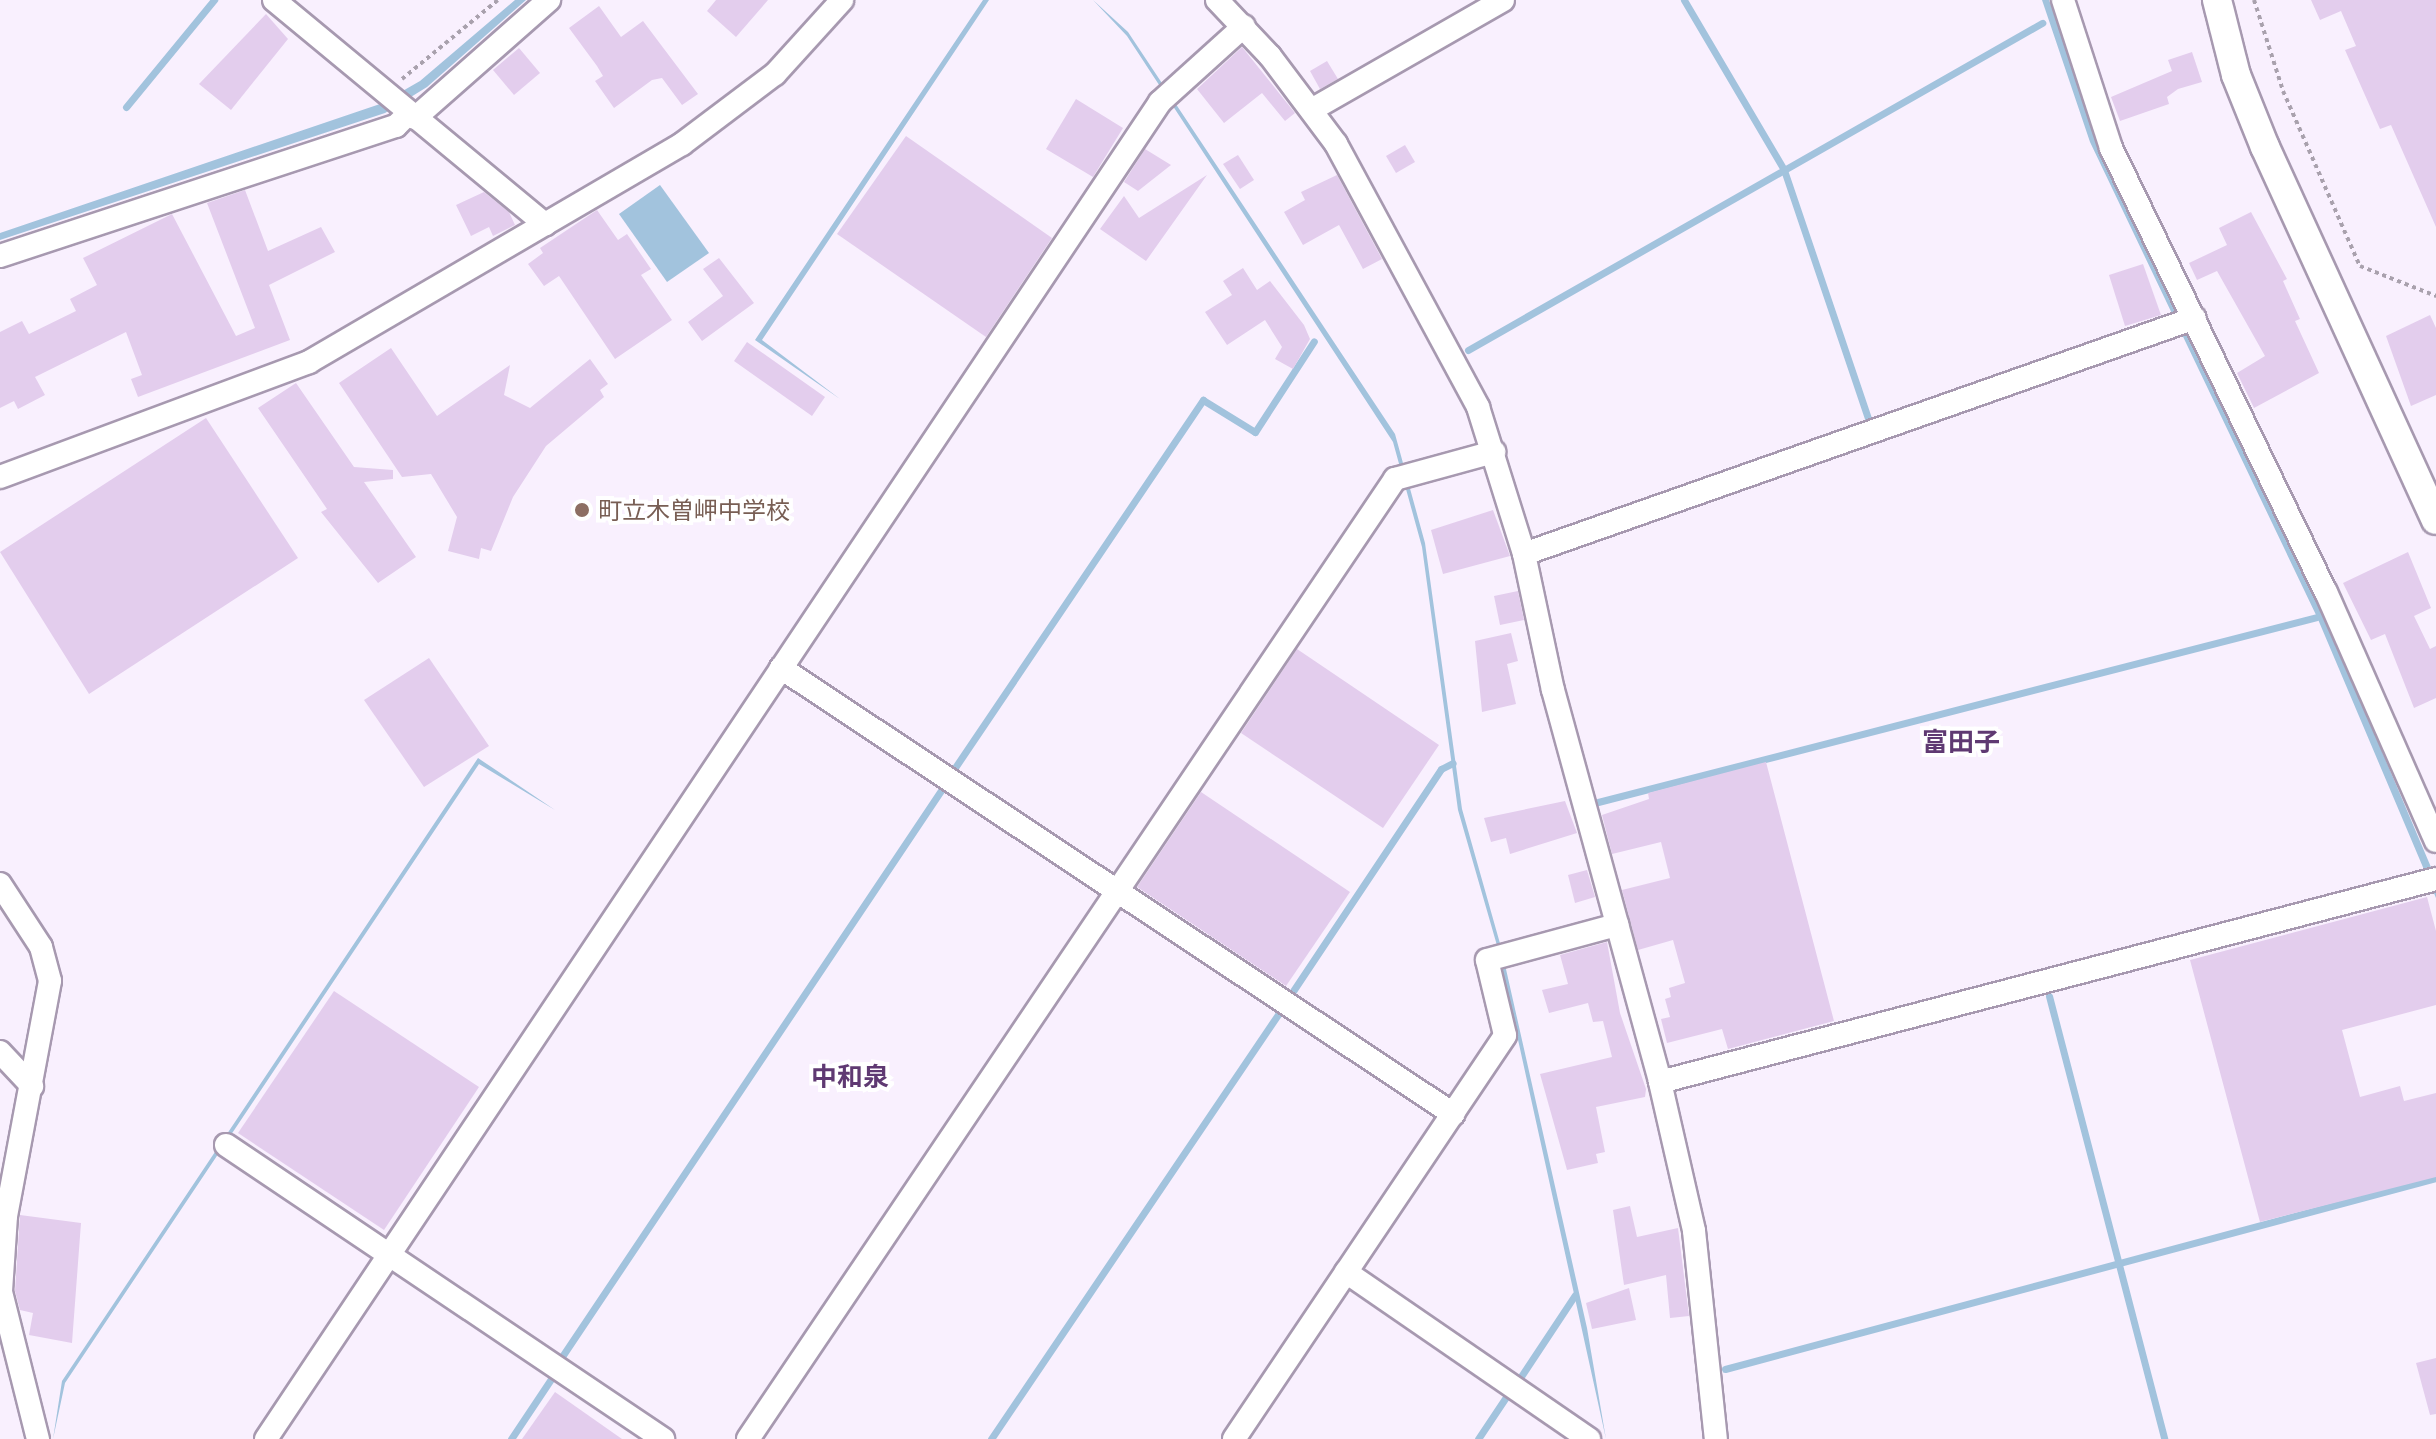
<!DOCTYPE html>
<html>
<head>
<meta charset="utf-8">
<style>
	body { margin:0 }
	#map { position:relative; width:2436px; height:1439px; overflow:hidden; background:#f9f0fe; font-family:"Open Sans","Noto Sans JP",sans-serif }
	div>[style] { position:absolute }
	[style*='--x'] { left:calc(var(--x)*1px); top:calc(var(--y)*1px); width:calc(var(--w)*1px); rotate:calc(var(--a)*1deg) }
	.water>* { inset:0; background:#a2c3dd }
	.stream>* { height:7px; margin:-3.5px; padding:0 3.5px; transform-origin:3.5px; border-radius:3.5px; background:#a2c3dd }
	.building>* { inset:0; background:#e3cded }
	.path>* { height:4px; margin-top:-2px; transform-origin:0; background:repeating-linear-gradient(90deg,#a9a1ad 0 4px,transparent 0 8px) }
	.roads { filter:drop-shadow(2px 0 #a799b0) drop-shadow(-2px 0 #a799b0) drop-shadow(0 2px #a799b0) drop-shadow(0 -2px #a799b0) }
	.minor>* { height:22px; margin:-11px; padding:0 11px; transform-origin:11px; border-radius:11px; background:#fff }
	.tertiary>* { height:28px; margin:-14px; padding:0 14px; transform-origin:14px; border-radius:14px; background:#fff }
	.dots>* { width:22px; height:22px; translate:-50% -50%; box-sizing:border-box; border:4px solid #fff; border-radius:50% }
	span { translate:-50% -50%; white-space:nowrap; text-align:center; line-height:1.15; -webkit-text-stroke:8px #fff; paint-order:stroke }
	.education-label { font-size:24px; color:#785e54 }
	.left { translate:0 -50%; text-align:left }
	.neighbourhood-label { font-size:26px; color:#5f3972; font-weight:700 }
</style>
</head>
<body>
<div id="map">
	<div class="water">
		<div style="clip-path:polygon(515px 0,526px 0,427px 87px,385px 113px,0 240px,0 233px,380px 104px,420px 81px)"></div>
		<div style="clip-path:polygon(983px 0,989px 0,762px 340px,840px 399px,755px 340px)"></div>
		<div style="clip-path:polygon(1093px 0,1128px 32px,1395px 434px,1425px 543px,1462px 809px,1501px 947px,1587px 1328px,1606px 1439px,1498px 949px,1458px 810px,1422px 547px,1393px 442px,1127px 36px)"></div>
		<div style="clip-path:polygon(2042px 0,2049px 0,2097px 139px,2323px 612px,2436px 879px,2436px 898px,2317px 617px,2090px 142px)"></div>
		<div style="clip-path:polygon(660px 185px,709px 253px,667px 282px,619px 214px)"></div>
		<div style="clip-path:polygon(478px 758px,555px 810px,479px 764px,65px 1383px,53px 1439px,62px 1381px)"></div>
	</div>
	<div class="stream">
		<div style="--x:1684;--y:0;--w:197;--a:59.5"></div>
		<div style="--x:1784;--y:170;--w:265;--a:71.3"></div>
		<div style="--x:126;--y:107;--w:139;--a:-50.6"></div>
		<div style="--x:1468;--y:350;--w:661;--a:-29.67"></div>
		<div style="--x:952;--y:772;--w:449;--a:-56"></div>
		<div style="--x:1203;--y:400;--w:61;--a:31.6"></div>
		<div style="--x:1255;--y:432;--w:108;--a:-57"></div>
		<div style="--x:1598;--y:802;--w:742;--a:-14.43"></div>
		<div style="--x:2049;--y:996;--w:458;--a:75.4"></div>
		<div style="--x:1289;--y:997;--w:274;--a:-56.3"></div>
		<div style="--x:1441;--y:769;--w:13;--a:-27"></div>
		<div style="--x:559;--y:1361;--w:692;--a:-56.2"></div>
		<div style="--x:1725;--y:1369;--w:736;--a:-15.04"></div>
		<div style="--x:1518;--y:1381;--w:103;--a:-56.5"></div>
		<div style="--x:511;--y:1439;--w:76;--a:-56.3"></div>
		<div style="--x:991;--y:1439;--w:518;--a:-55.94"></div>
		<div style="--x:1478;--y:1439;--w:58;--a:-56.3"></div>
	</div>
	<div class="building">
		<div style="clip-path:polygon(716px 0,768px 0,736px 37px,707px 11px)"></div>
		<div style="clip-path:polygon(2311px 0,2436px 0,2436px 227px,2391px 125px,2380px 129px,2345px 50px,2356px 46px,2341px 11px,2320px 20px)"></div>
		<div style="clip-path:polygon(599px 6px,621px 37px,643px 21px,698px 94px,682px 105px,662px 78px,652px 80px,614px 108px,595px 81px,603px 76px,597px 66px,569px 28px)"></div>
		<div style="clip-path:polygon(266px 14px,288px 39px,231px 110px,199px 84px)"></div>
		<div style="clip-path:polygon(1242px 47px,1295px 113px,1285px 121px,1262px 93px,1224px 123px,1197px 89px)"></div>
		<div style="clip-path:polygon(519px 48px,540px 73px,514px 95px,493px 70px)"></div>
		<div style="clip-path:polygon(2192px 52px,2202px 82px,2178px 89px,2167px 97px,2169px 104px,2120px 121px,2111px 97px,2172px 71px,2168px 60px)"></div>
		<div style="clip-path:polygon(1327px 61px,1338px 79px,1320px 89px,1310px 71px)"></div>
		<div style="clip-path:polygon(1076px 99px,1123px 128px,1093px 177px,1046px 149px)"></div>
		<div style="clip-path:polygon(906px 136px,1052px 238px,986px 337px,837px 234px)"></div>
		<div style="clip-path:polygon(1405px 145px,1415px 162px,1396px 173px,1386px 156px)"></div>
		<div style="clip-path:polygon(1145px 149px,1171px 165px,1138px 191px,1124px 182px)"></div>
		<div style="clip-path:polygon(1238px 155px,1254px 180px,1240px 189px,1223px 164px)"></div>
		<div style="clip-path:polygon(1207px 175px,1146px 261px,1100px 229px,1124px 196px,1139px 218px)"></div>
		<div style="clip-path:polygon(1337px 175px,1382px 259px,1363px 269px,1339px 225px,1303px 245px,1284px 212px,1305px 200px,1301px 192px)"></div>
		<div style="clip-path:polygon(245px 190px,268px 251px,321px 227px,335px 252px,269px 285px,290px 340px,138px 397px,131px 379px,142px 375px,126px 332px,35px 377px,45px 395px,18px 409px,14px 401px,0 408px,0 332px,22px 321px,29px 334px,76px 311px,70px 299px,97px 285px,83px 258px,172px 214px,236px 336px,255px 328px,207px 203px)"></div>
		<div style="clip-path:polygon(484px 192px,509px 212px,515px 225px,493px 236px,489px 227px,471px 236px,456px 205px)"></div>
		<div style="clip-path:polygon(597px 210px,618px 240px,627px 234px,651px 269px,641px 275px,672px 320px,615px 359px,559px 276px,544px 286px,528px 264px,543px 253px,540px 248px)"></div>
		<div style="clip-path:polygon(2251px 212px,2287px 279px,2283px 281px,2300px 319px,2295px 321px,2319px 373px,2254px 408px,2237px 373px,2265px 356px,2217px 271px,2197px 280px,2189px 263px,2227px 245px,2219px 228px)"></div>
		<div style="clip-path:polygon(719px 258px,754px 303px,702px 341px,688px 322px,723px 296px,703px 269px)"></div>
		<div style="clip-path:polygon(2143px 264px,2161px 315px,2125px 326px,2109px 275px)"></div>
		<div style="clip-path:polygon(1243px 268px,1257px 290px,1270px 281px,1304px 325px,1310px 339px,1293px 369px,1275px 359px,1282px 347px,1265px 320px,1227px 345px,1205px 312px,1232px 295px,1223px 281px)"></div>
		<div style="clip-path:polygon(2430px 315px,2436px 328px,2436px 395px,2411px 406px,2386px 336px)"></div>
		<div style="clip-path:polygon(747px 342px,825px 397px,812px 416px,734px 361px)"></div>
		<div style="clip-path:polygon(391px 348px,437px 416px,510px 365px,504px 395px,530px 408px,590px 359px,608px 384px,600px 390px,604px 397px,546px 446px,513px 497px,491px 551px,481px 548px,479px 559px,448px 551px,457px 517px,431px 474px,402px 477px,339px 383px)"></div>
		<div style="clip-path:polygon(296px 383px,354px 467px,393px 470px,393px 479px,364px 482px,416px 557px,378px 583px,321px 512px,327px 509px,258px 408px)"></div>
		<div style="clip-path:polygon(206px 418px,298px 558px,89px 694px,0 552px)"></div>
		<div style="clip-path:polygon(1493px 510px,1510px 556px,1443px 574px,1431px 530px)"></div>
		<div style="clip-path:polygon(2408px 552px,2431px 608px,2414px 616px,2430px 649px,2436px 646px,2436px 698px,2414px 708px,2385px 634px,2371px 640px,2343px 583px)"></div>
		<div style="clip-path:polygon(1518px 591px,1524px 620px,1500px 625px,1494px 596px)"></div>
		<div style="clip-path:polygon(1511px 633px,1518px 661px,1507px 664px,1516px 704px,1482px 712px,1475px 641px)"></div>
		<div style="clip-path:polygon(1297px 649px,1439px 745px,1383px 828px,1241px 733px)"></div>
		<div style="clip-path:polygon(429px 658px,489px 746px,424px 787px,364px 700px)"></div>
		<div style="clip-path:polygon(1766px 762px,1834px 1021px,1728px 1049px,1722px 1029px,1667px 1043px,1661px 1019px,1670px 1017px,1665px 999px,1671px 997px,1669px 988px,1685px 983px,1673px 940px,1638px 950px,1622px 890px,1670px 878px,1661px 842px,1612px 854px,1602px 815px,1649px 799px,1648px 793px)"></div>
		<div style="clip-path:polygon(1201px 792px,1350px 892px,1286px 986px,1137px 887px)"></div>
		<div style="clip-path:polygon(1565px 801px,1577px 833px,1510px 854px,1506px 838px,1491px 842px,1484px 818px)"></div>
		<div style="clip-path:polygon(1587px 870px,1595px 897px,1575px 903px,1568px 875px)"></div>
		<div style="clip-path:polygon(2427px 897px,2436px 931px,2436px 1005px,2342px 1030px,2360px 1097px,2400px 1086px,2404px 1101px,2436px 1093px,2436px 1177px,2260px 1222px,2190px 960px)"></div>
		<div style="clip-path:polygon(1607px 942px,1620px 1013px,1646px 1089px,1645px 1097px,1596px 1107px,1605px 1152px,1596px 1154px,1598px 1163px,1567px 1170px,1540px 1074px,1612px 1057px,1603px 1021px,1593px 1022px,1588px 1003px,1549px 1013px,1542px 990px,1568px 984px,1560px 955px)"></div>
		<div style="clip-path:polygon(334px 991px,479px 1087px,384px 1230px,238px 1133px)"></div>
		<div style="clip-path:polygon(1630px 1206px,1637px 1237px,1678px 1228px,1689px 1316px,1670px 1318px,1666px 1275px,1624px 1285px,1613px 1210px)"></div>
		<div style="clip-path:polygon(20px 1215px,81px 1223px,72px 1343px,29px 1335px,33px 1313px,20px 1310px,15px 1291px)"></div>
		<div style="clip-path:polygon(1629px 1288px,1636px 1320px,1592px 1329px,1586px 1303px)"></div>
		<div style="clip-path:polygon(2436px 1358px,2436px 1414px,2430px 1415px,2416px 1363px)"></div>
		<div style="clip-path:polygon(555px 1392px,622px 1439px,522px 1439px)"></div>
	</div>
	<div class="path">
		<div style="--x:2254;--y:0;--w:96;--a:72.3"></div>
		<div style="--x:2283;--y:91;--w:191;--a:66.3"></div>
		<div style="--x:2360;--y:266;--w:82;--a:21.5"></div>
		<div style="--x:402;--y:79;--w:124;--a:-39.5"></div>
	</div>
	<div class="roads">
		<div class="minor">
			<div style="--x:274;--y:0;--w:352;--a:39.6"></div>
			<div style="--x:1217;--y:0;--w:77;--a:46.6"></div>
			<div style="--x:1270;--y:56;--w:110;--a:53.1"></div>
			<div style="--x:1336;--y:144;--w:299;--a:61.6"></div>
			<div style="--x:1478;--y:407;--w:154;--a:72.6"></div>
			<div style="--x:1524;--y:554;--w:139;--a:78"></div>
			<div style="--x:1553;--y:690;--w:406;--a:74.7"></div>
			<div style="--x:1660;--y:1082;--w:153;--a:77.1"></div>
			<div style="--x:1694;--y:1231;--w:209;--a:84"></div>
			<div style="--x:2063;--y:0;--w:156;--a:72"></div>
			<div style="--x:2111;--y:148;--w:493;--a:64.2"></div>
			<div style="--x:2326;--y:592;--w:272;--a:66.2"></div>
			<div style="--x:1313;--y:109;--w:219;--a:-29.8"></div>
			<div style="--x:415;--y:118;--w:179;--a:-41.4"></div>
			<div style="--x:0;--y:256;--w:417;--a:-18.2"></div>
			<div style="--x:396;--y:126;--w:18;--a:-45"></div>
			<div style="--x:0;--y:477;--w:330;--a:-20.4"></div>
			<div style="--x:309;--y:362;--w:432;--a:-30.3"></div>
			<div style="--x:682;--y:144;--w:116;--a:-37"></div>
			<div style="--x:775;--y:74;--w:100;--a:-47.8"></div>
			<div style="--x:1524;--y:554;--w:711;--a:-19.38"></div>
			<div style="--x:781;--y:668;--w:807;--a:33.57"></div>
			<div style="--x:0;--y:884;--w:75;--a:56.9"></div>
			<div style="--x:41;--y:947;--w:35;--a:75"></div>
			<div style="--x:50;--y:981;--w:239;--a:100.6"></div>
			<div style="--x:6;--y:1216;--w:76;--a:93.8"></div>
			<div style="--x:1;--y:1292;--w:152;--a:75.9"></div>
			<div style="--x:0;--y:1052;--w:47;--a:46.7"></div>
			<div style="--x:1660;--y:1082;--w:802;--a:-14.66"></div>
			<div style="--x:226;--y:1145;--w:527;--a:33.93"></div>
			<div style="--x:1346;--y:1272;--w:295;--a:34.5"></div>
			<div style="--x:266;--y:1439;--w:1608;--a:-56.23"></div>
			<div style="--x:1160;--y:102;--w:113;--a:-42.1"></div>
			<div style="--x:748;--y:1439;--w:1158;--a:-56.02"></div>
			<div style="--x:1395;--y:479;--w:103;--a:-15.3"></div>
			<div style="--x:1234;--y:1439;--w:486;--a:-56.1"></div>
			<div style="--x:1505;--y:1035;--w:77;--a:-103.5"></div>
			<div style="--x:1487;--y:960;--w:135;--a:-15.1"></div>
		</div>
		<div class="tertiary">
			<div style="--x:2217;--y:0;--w:77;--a:75.8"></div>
			<div style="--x:2236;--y:75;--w:78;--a:68.1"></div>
			<div style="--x:2265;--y:147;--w:410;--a:65.4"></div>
		</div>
	</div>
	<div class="dots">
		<div style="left:582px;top:510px;background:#8d6e63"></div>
	</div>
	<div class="education-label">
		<span class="left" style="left:598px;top:510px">町立木曽岬中学校</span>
	</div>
	<div class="neighbourhood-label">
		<span style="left:1961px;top:742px">富田子</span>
		<span style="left:850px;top:1077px">中和泉</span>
	</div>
</div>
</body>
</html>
